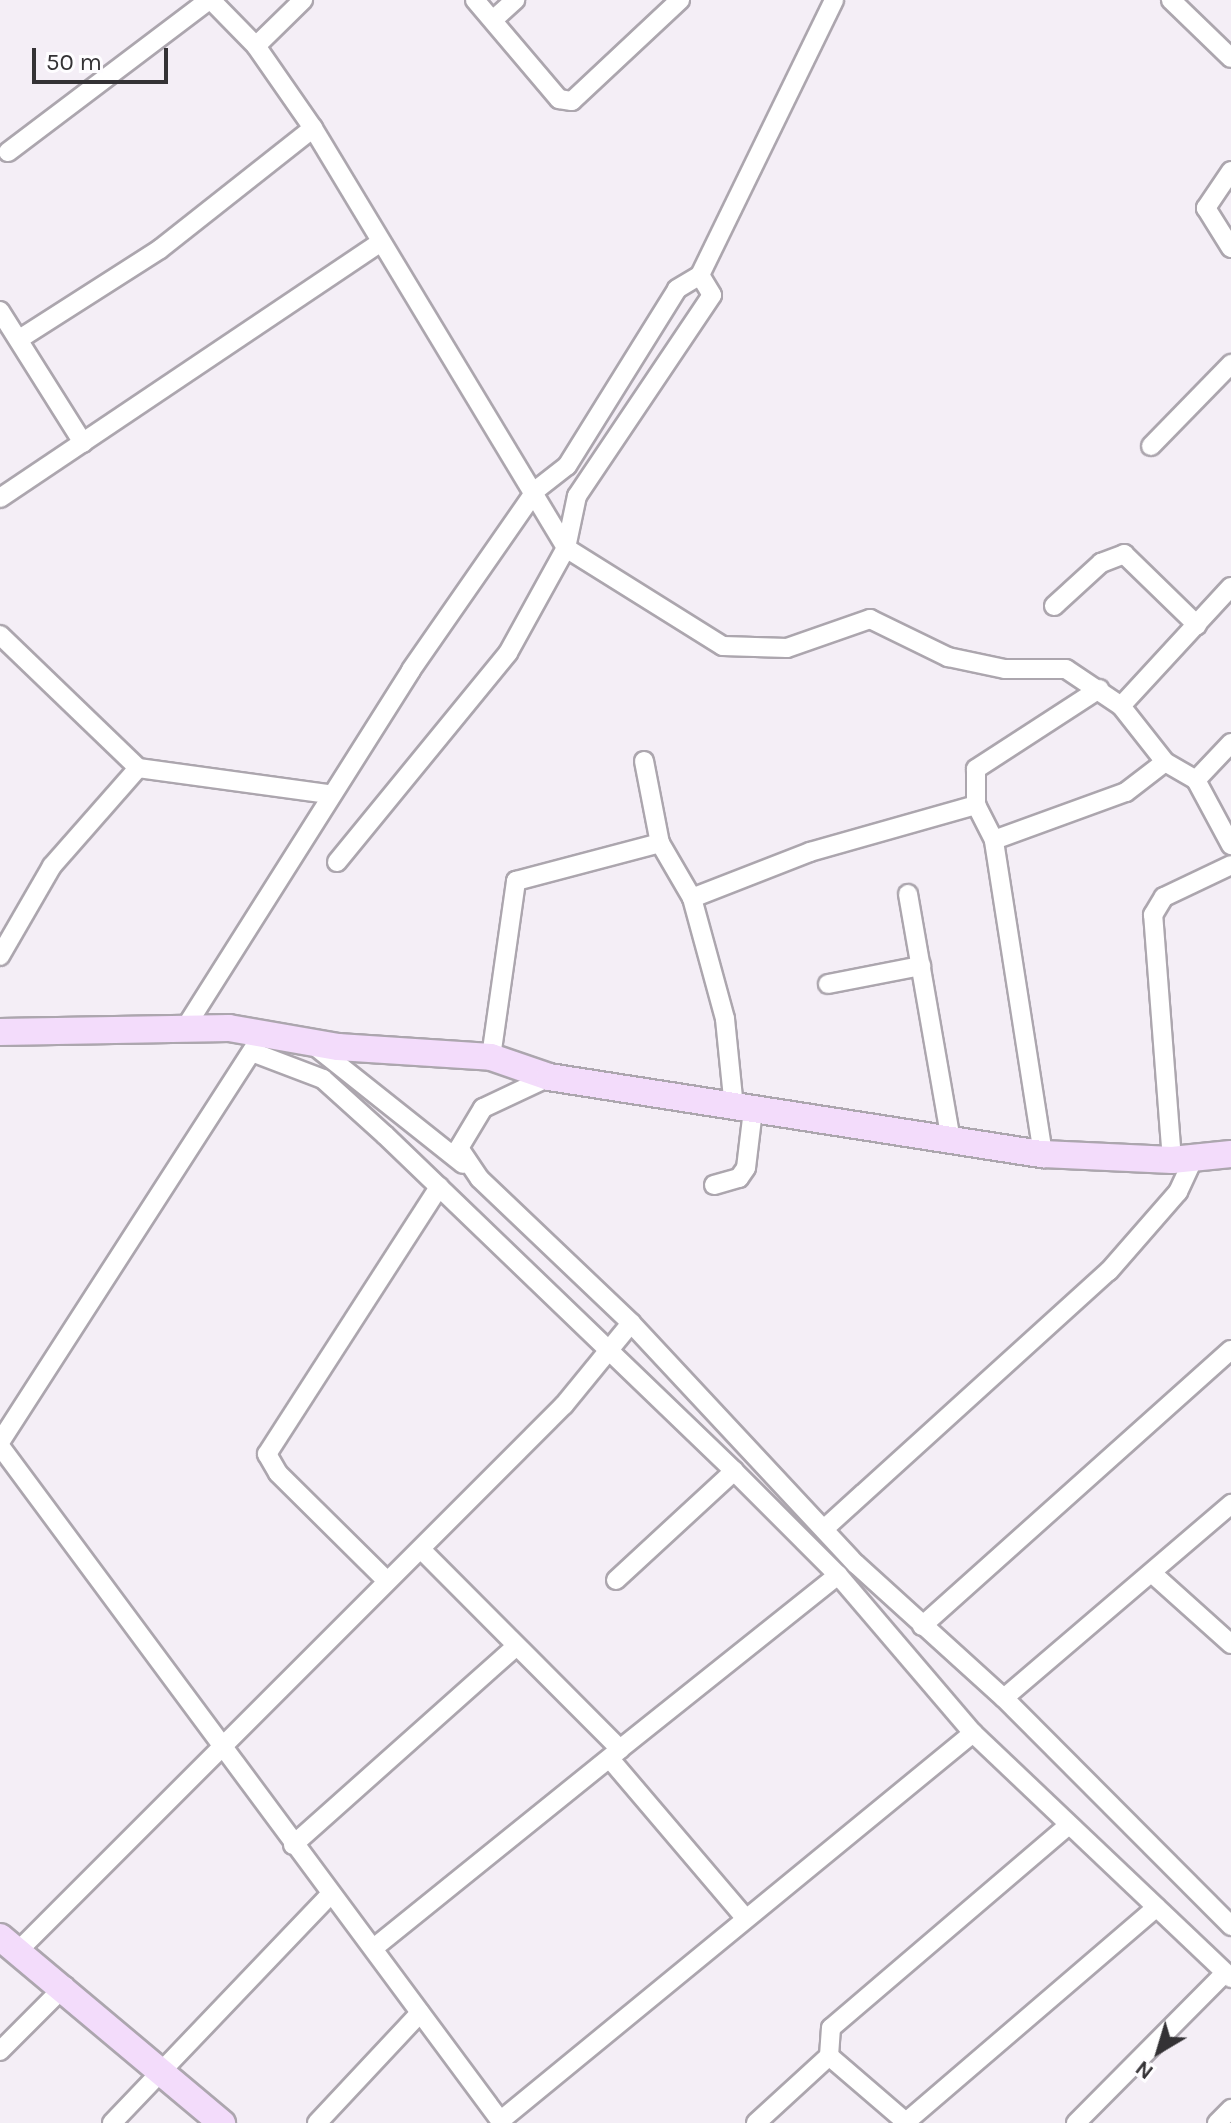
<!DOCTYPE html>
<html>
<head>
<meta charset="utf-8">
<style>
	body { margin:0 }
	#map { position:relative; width:1231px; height:2123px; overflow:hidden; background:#f4eef6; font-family:Karla,sans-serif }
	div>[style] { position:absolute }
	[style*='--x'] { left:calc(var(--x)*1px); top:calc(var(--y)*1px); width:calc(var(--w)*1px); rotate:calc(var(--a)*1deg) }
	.roads { filter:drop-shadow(2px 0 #aca6ae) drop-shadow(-2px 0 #aca6ae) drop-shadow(0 2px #aca6ae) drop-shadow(0 -2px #aca6ae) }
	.street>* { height:18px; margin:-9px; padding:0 9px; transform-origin:9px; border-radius:9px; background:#fff }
	.secondary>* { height:26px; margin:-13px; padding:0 13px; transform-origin:13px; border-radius:13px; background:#f3dcfb }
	span { translate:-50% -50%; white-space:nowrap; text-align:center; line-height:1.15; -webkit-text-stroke:6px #fefdff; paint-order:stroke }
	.north { position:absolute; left:1119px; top:2011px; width:80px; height:80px; -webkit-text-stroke:6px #fefdff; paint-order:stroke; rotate:218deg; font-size:22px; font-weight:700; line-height:32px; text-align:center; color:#343235 }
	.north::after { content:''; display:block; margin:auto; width:28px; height:36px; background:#343235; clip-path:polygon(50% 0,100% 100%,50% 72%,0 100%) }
	.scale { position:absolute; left:32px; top:48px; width:136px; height:36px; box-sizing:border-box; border:4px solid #343235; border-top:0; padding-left:10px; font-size:24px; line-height:28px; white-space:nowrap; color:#343235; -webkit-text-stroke:6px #fefdff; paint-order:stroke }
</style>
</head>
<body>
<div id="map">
	<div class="roads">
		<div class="street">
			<div style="--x:211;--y:0;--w:64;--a:45.6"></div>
			<div style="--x:256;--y:46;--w:100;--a:55.2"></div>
			<div style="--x:313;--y:128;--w:490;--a:58.9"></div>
			<div style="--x:566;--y:548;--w:185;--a:32"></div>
			<div style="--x:723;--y:646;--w:64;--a:1.8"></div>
			<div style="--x:787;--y:648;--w:88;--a:-19.3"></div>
			<div style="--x:870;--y:619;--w:87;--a:26"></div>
			<div style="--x:948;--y:657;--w:58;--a:11.9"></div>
			<div style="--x:1005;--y:669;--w:61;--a:0"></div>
			<div style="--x:1066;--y:669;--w:66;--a:33.9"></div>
			<div style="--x:1121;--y:706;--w:71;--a:51.8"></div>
			<div style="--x:1165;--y:762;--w:36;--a:30"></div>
			<div style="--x:1196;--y:780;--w:74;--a:61.7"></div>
			<div style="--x:475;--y:0;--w:130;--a:49.7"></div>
			<div style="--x:559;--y:99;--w:13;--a:9"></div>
			<div style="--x:572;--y:101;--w:148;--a:-43.1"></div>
			<div style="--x:1171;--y:0;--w:83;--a:44"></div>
			<div style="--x:493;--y:20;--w:30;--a:-42"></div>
			<div style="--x:256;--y:46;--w:66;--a:-44.4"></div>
			<div style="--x:8;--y:152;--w:252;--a:-37.1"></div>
			<div style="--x:1231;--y:171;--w:45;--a:124"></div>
			<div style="--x:1206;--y:208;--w:47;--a:58"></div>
			<div style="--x:0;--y:311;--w:156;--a:57.8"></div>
			<div style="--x:21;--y:338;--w:165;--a:-32.6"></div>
			<div style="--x:160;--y:249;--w:195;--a:-38.3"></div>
			<div style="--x:1151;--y:446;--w:115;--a:-45.7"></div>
			<div style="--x:0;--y:498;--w:458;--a:-33.9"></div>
			<div style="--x:1054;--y:606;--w:64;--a:-42.5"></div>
			<div style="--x:1101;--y:563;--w:25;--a:-21"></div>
			<div style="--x:1124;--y:554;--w:102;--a:44.2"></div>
			<div style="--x:0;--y:635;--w:192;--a:43.9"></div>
			<div style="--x:138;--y:768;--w:191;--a:7.8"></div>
			<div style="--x:1121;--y:706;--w:162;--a:-47.3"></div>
			<div style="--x:644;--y:761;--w:84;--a:79"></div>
			<div style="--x:660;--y:843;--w:64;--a:59.8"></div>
			<div style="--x:692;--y:898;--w:125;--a:74.7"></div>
			<div style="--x:725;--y:1019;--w:88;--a:84.2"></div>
			<div style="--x:1196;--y:780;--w:51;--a:-46.6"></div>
			<div style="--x:994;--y:840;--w:140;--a:-20"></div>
			<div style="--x:1126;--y:792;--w:49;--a:-37.6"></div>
			<div style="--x:337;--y:862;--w:270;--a:-50.7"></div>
			<div style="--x:508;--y:653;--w:120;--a:-61.1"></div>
			<div style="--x:566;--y:548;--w:53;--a:-78.1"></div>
			<div style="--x:577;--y:496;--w:242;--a:-56.1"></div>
			<div style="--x:712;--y:295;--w:23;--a:-121"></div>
			<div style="--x:908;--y:894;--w:245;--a:80.1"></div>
			<div style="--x:692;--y:898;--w:127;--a:-21.3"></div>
			<div style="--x:810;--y:852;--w:173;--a:-15.8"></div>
			<div style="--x:0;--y:956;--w:104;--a:-60"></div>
			<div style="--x:52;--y:866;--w:130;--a:-48.7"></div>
			<div style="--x:828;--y:984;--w:95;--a:-11"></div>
			<div style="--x:185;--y:1028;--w:423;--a:-57.7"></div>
			<div style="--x:411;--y:670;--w:219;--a:-55.2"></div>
			<div style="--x:536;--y:490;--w:39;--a:-38"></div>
			<div style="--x:567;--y:466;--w:208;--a:-58.1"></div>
			<div style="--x:677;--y:289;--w:27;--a:-31"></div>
			<div style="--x:700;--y:275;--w:306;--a:-64"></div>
			<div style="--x:311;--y:1043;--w:194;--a:38.5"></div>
			<div style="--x:252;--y:1052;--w:76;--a:20.8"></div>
			<div style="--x:323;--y:1079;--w:84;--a:42.1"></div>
			<div style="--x:385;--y:1135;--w:484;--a:43.9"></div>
			<div style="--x:734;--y:1471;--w:147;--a:45"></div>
			<div style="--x:838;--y:1575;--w:208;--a:49.5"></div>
			<div style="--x:973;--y:1733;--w:356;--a:43.5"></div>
			<div style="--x:491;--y:1057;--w:178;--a:-81.9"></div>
			<div style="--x:516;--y:881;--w:149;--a:-14.8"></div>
			<div style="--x:549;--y:1077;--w:73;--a:154.8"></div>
			<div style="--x:483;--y:1108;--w:47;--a:121"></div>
			<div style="--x:459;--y:1148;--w:37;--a:56"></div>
			<div style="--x:480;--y:1179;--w:209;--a:43.6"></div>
			<div style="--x:631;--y:1323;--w:330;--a:47"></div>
			<div style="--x:856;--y:1564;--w:200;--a:42.2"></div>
			<div style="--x:1004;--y:1698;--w:322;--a:45.1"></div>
			<div style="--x:1043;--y:1154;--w:318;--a:-98.9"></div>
			<div style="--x:994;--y:840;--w:39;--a:-117"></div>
			<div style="--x:976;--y:805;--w:36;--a:-90"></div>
			<div style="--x:976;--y:769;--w:147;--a:-33"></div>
			<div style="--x:1172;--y:1160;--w:246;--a:-94.4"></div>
			<div style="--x:1153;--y:915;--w:21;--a:-59"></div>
			<div style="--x:1164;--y:897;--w:74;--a:-25.5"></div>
			<div style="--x:714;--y:1185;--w:26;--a:-16"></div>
			<div style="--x:739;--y:1178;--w:12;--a:-55"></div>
			<div style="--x:746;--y:1168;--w:58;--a:-83.1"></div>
			<div style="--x:0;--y:1442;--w:475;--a:-57.2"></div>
			<div style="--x:0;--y:1446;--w:843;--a:53.44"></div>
			<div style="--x:824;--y:1529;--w:384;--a:-42.2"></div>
			<div style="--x:1109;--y:1271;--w:105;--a:-48.9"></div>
			<div style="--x:1178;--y:1192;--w:38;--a:-65"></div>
			<div style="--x:1153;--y:1574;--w:105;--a:41.9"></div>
			<div style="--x:616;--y:1580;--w:161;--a:-42.7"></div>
			<div style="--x:387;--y:1581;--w:153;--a:-135.3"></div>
			<div style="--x:278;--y:1473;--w:22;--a:-120"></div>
			<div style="--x:267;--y:1454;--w:318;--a:-57.2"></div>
			<div style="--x:922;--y:1626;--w:414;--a:-41.8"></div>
			<div style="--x:1004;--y:1698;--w:299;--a:-40.5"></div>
			<div style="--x:620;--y:1749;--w:279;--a:-38.6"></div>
			<div style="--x:610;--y:1759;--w:205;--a:49.6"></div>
			<div style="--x:293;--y:1845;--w:297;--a:-41.7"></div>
			<div style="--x:375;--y:1947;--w:315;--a:-38.9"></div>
			<div style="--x:620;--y:1749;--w:282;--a:-134.9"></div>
			<div style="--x:20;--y:1949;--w:769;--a:-45"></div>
			<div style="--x:564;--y:1405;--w:106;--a:-50.7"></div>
			<div style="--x:0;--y:2051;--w:92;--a:-45"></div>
			<div style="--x:500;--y:2121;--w:612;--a:-39.36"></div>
			<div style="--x:906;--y:2122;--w:330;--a:-40.6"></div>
			<div style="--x:112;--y:2123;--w:317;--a:-46.3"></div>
			<div style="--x:317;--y:2123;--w:151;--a:-46.9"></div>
			<div style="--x:756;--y:2123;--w:99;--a:-42.5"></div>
			<div style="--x:907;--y:2123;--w:103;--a:-139.3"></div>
			<div style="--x:829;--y:2056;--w:28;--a:-86"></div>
			<div style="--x:831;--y:2028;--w:313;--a:-40.5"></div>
			<div style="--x:1076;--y:2123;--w:211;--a:-45.2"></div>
			<div style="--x:1217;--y:2123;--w:20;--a:-45"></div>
		</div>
		<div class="secondary">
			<div style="--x:0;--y:1032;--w:229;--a:-1"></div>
			<div style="--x:229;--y:1028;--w:111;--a:9.9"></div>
			<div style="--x:338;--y:1047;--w:153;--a:3.7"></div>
			<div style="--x:491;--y:1057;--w:61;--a:19"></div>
			<div style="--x:549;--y:1077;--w:500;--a:8.9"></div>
			<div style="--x:1043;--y:1154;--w:129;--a:2.7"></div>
			<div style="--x:1172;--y:1160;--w:59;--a:-5.8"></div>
			<div style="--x:0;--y:1937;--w:290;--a:40"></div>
		</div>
	</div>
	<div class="north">N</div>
	<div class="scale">50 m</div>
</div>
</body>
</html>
